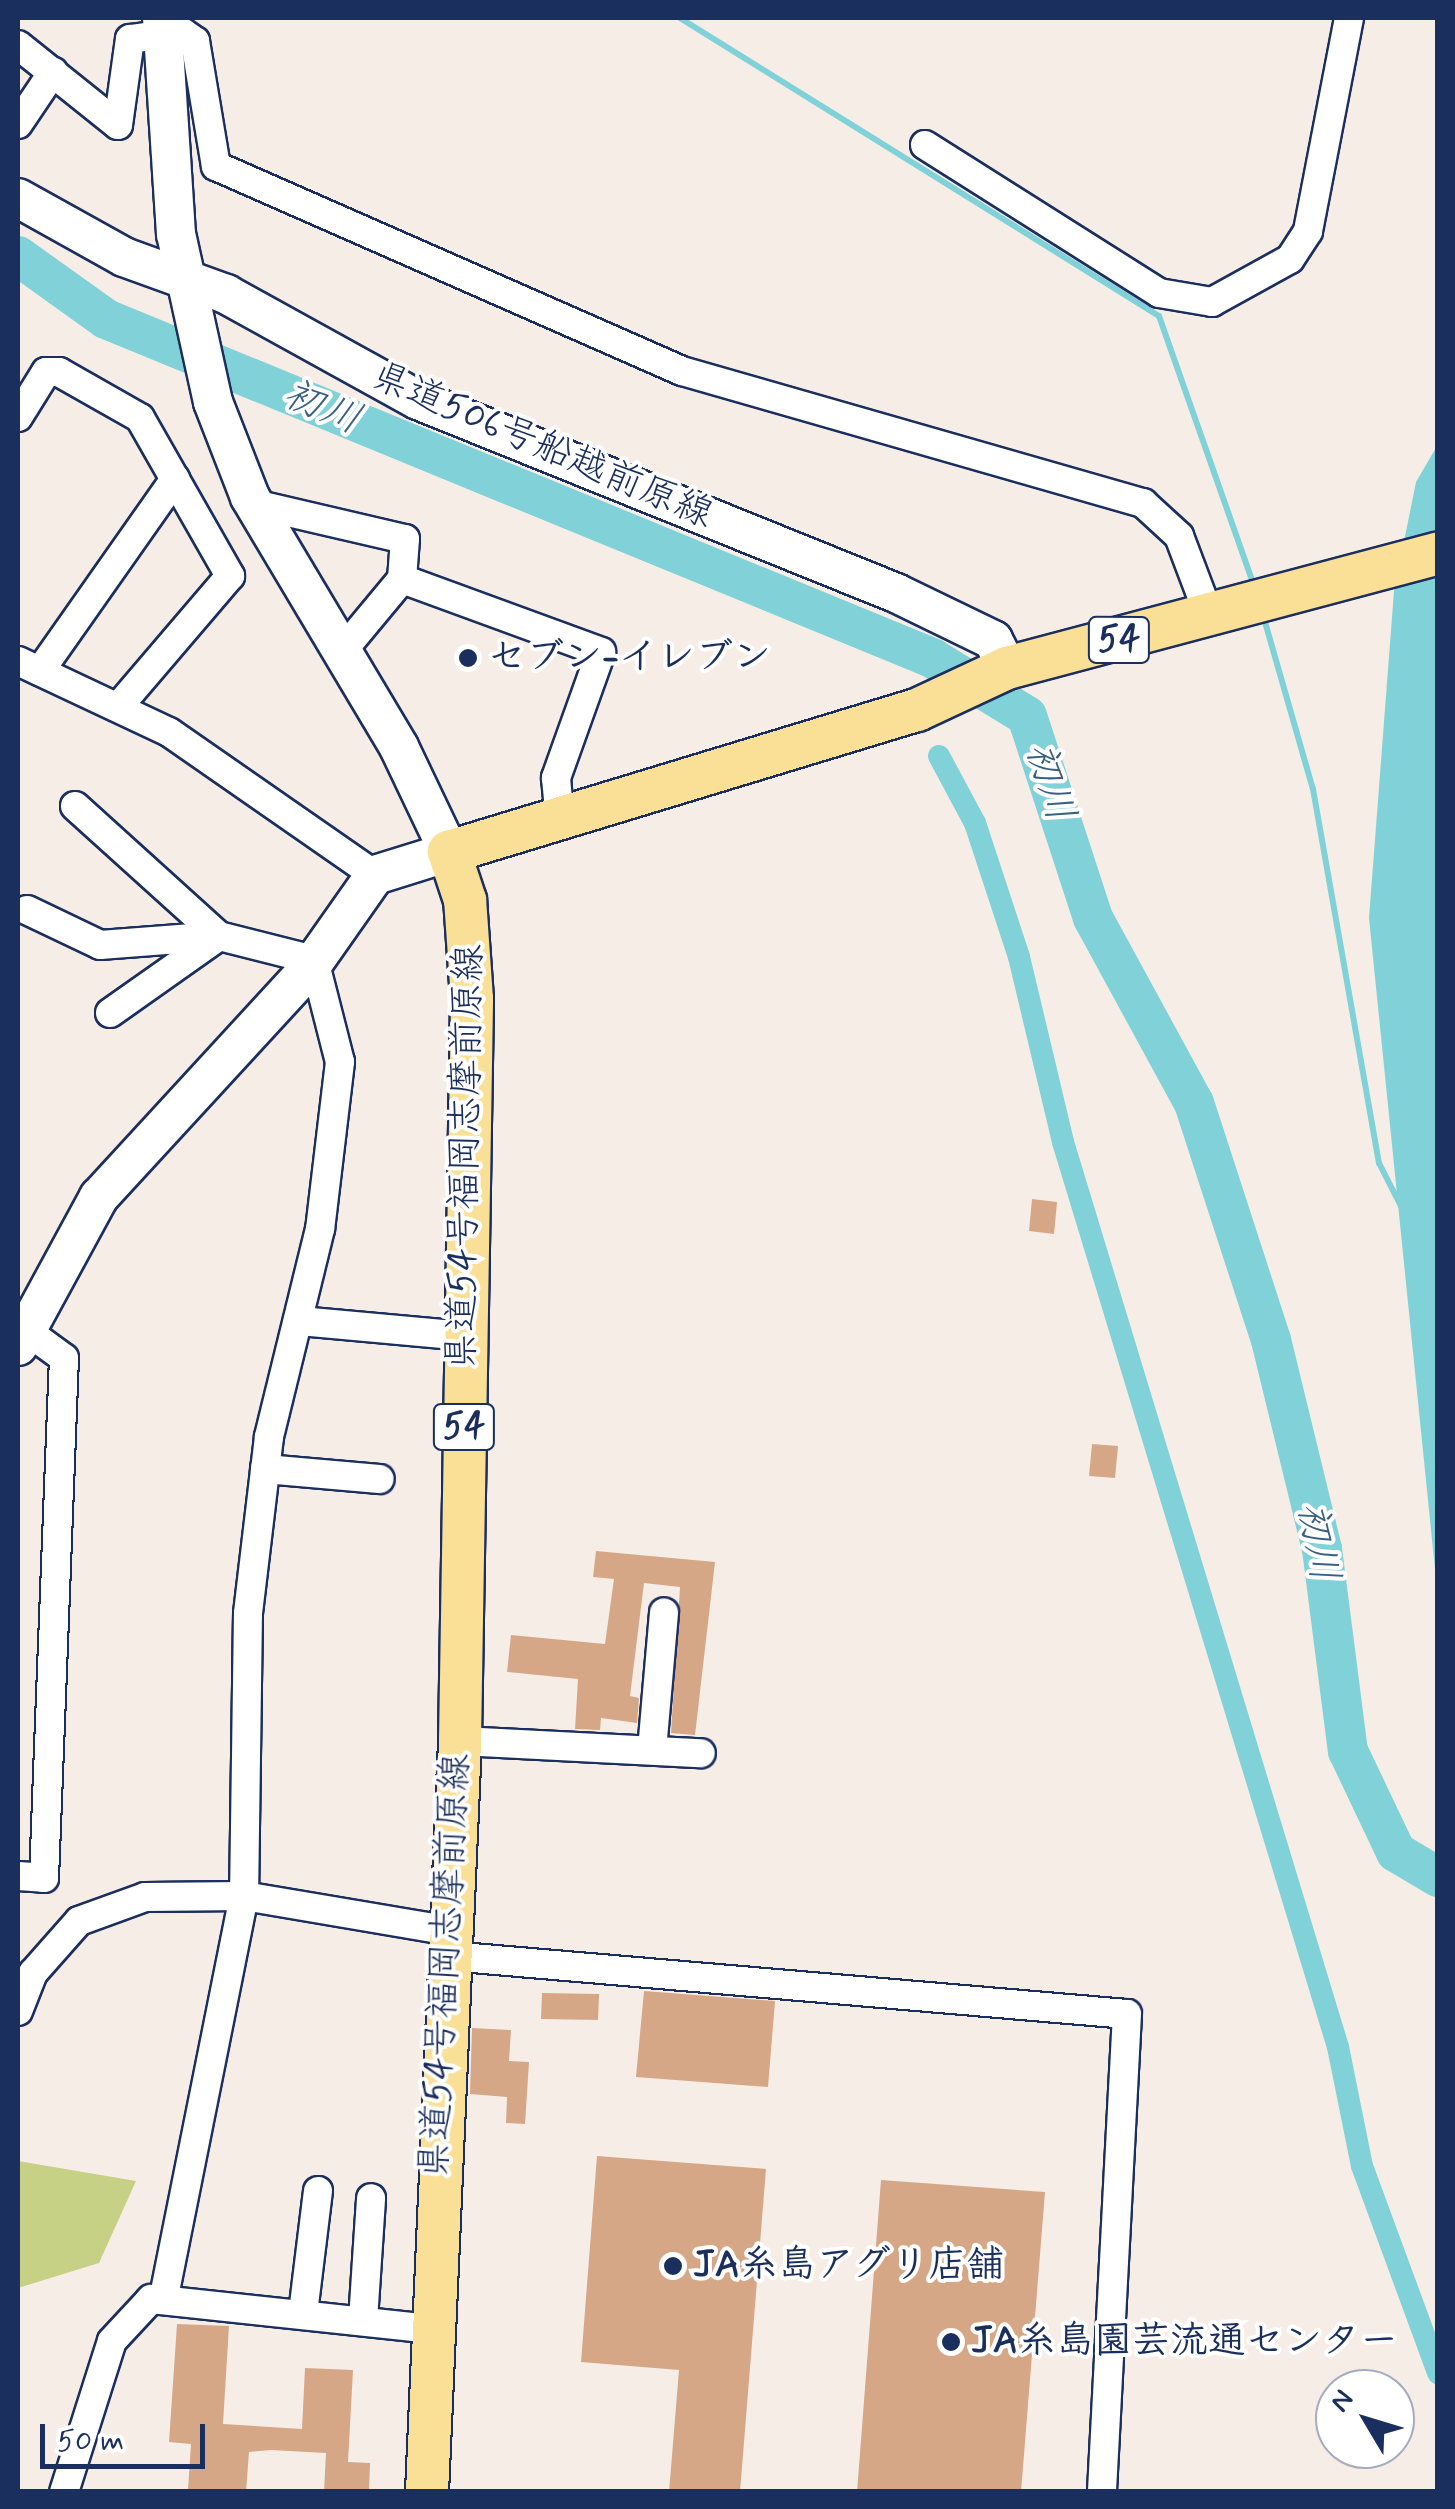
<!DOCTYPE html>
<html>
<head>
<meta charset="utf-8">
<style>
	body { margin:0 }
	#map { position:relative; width:1455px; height:2509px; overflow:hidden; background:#f7ede7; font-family:Mynerve,"Klee One",sans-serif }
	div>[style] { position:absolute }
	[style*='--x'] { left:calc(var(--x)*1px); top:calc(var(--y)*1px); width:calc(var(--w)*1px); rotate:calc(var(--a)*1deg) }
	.green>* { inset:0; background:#c6d185 }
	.water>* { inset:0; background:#80d2d8 }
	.stream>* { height:6px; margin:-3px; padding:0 3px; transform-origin:3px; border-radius:3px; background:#80d2d8 }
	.canal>* { height:22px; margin:-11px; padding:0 11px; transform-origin:11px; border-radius:11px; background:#80d2d8 }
	.river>* { height:40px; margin:-20px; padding:0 20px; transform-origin:20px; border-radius:20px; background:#80d2d8 }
	.building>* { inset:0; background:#d5a787 }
	.roads { filter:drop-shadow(2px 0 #1b2f5e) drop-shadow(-2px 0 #1b2f5e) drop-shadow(0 2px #1b2f5e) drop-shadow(0 -2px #1b2f5e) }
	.street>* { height:28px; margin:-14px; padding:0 14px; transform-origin:14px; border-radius:14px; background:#fff }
	.secondary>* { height:38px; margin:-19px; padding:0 19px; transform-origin:19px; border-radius:19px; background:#fff }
	.primary>* { height:42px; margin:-21px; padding:0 21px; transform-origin:21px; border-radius:21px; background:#fadf96 }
	.dots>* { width:28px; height:28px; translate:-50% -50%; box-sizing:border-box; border:5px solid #fff; border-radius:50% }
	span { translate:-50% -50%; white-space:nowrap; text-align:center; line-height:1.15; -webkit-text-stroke:8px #fff; paint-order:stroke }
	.shield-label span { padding:2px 8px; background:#fff; border:2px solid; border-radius:8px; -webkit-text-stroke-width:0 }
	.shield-label { font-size:35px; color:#1b2f5e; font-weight:700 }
	.street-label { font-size:38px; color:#1b2f5e }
	.poi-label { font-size:38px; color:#1b2f5e; font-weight:700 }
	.left { translate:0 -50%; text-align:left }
	.water-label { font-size:40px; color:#396083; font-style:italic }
	.frame { position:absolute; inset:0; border:20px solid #1b2f5e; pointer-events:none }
	.north { position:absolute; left:1315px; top:2369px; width:100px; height:100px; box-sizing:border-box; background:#fff; border:2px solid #a4acbf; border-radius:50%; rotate:308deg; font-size:28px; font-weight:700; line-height:40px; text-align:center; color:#1b2f5e }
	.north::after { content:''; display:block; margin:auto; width:35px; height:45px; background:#1b2f5e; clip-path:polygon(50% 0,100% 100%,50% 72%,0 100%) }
	.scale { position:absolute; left:40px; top:2424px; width:165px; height:45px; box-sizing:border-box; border:5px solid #1b2f5e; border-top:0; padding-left:12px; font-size:30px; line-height:35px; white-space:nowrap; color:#1b2f5e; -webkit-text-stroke:8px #fff; paint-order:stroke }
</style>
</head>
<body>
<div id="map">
	<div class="green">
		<div style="clip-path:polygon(18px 2161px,136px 2181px,99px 2263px,18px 2288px)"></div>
	</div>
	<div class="water">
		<div style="clip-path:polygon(1437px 446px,1437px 1589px,1369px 918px,1394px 591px,1416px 482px)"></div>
	</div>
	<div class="stream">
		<div style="--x:680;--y:18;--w:564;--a:31.89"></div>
		<div style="--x:1159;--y:316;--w:288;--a:70.6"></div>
		<div style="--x:1263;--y:615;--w:181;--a:74"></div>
		<div style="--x:1313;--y:789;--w:380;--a:80"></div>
		<div style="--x:1379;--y:1163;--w:62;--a:63"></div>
	</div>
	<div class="canal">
		<div style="--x:939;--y:756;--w:76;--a:61.8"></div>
		<div style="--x:975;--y:823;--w:141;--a:71.8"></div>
		<div style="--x:1019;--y:957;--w:190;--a:76.6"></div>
		<div style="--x:1063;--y:1142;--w:946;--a:73.1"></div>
		<div style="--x:1338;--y:2047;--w:121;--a:78.6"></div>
		<div style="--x:1362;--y:2166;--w:221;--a:69.8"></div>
	</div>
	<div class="river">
		<div style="--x:18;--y:256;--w:108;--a:35.6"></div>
		<div style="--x:106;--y:319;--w:893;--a:22.31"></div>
		<div style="--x:932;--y:658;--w:111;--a:31.4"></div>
		<div style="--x:1027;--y:716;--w:213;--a:71.9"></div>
		<div style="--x:1093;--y:918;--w:211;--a:61.4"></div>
		<div style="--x:1194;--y:1103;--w:249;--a:72"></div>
		<div style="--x:1271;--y:1340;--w:215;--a:76.3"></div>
		<div style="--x:1322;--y:1549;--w:204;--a:82.7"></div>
		<div style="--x:1348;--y:1751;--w:112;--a:64.6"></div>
		<div style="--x:1396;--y:1852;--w:49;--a:30.8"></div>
	</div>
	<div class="building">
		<div style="clip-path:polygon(1032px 1199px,1057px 1202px,1054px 1234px,1029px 1231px)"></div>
		<div style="clip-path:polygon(1092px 1444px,1118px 1446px,1115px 1478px,1089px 1476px)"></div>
		<div style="clip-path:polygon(596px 1551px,715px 1562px,695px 1735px,671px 1733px,680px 1587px,644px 1583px,630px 1696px,639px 1698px,637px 1723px,601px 1718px,600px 1730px,575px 1729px,578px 1679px,507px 1672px,511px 1635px,605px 1644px,614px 1579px,593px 1577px)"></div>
		<div style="clip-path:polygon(644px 1991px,775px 2001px,768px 2087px,636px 2077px)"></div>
		<div style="clip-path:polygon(542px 1993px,599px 1994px,598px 2020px,541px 2019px)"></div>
		<div style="clip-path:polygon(472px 2028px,511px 2030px,509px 2061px,529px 2062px,525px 2124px,506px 2123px,507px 2097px,470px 2094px)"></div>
		<div style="clip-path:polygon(597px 2156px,766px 2169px,740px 2492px,669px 2492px,679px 2370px,581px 2362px)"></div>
		<div style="clip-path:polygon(881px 2180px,1045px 2192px,1021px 2492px,857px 2492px)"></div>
		<div style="clip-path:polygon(177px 2324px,229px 2326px,223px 2424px,302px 2429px,305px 2368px,353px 2370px,348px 2462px,370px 2463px,369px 2492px,324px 2492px,326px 2453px,271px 2450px,249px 2452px,246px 2492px,188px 2490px,191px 2444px,169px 2442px)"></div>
	</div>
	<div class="roads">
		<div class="street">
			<div style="--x:18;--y:45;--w:128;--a:38.7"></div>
			<div style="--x:118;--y:125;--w:87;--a:-82.1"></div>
			<div style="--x:130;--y:39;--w:52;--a:-7.7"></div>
			<div style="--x:182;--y:32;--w:16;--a:35"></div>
			<div style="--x:195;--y:41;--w:127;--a:80.5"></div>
			<div style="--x:216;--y:166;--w:509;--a:23.75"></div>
			<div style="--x:682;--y:371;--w:480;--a:16"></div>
			<div style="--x:1143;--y:503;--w:49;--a:42.5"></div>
			<div style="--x:1179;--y:536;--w:88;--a:69.3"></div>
			<div style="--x:18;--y:124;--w:63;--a:-56.1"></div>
			<div style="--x:925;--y:145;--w:277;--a:32.3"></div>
			<div style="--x:1159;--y:293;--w:54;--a:9.6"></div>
			<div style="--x:1212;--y:302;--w:89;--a:-28.9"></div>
			<div style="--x:1290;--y:259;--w:33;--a:-57"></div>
			<div style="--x:1308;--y:231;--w:217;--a:-79.1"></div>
			<div style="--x:18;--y:417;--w:53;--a:-58.1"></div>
			<div style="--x:46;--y:372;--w:13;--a:0"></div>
			<div style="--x:59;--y:372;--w:93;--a:29.6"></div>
			<div style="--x:140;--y:418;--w:182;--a:60.3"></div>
			<div style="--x:230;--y:576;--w:170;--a:130.5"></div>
			<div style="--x:254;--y:504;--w:155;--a:13.1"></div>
			<div style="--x:405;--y:539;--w:40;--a:94.3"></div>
			<div style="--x:343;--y:650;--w:92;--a:-50.3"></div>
			<div style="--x:402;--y:579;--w:212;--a:20.1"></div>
			<div style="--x:601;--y:652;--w:134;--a:109.7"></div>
			<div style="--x:556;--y:778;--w:42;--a:84.6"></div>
			<div style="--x:18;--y:661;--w:167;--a:25.2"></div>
			<div style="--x:169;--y:732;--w:251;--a:34.8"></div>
			<div style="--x:40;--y:671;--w:235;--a:-54.9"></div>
			<div style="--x:75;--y:806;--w:194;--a:42.1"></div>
			<div style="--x:219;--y:936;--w:98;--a:14.2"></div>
			<div style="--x:314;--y:960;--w:105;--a:75.7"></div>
			<div style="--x:340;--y:1062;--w:168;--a:96.8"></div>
			<div style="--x:320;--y:1229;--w:214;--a:103.8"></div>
			<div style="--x:269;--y:1437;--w:177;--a:96.8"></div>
			<div style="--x:248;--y:1613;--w:283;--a:90.8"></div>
			<div style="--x:244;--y:1896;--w:407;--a:101.3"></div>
			<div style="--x:27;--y:910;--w:81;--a:25.6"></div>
			<div style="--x:100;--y:945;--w:119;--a:-4.3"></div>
			<div style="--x:110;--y:1013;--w:133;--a:-35.2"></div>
			<div style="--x:300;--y:1321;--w:165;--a:5.2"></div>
			<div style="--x:265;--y:1469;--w:115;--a:5"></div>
			<div style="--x:460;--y:1741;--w:241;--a:2.9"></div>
			<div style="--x:652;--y:1750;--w:138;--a:-85"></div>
			<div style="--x:18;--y:1876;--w:26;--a:4"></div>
			<div style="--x:44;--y:1878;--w:520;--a:-87.8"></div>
			<div style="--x:64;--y:1358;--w:41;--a:-144"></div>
			<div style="--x:449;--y:1956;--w:680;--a:4.89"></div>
			<div style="--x:1127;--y:2014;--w:479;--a:93"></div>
			<div style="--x:18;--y:2011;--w:41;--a:-68.5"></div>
			<div style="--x:33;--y:1973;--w:69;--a:-48.5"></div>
			<div style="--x:79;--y:1921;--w:70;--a:-20"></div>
			<div style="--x:145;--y:1897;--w:99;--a:-0.6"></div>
			<div style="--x:244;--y:1896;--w:209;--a:9.6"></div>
			<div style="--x:303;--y:2313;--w:123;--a:-83"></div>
			<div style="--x:363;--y:2320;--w:122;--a:-86.2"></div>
			<div style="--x:64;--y:2492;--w:158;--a:-72.4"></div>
			<div style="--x:112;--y:2341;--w:57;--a:-47.1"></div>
			<div style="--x:151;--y:2299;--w:283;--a:6.1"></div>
		</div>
		<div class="secondary">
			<div style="--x:18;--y:198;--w:121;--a:29.1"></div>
			<div style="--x:124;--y:257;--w:109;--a:19.9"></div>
			<div style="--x:226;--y:294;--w:219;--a:28.9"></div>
			<div style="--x:418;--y:400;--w:515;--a:21.99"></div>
			<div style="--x:896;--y:593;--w:108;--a:25.9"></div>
			<div style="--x:993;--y:640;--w:31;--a:63"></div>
			<div style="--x:18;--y:1346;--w:170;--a:-61.5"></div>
			<div style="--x:99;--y:1197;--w:310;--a:-47.4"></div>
			<div style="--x:309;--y:969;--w:115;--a:-54.9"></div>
			<div style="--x:375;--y:875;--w:77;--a:-17.3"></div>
			<div style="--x:449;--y:852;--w:116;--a:-115.5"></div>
			<div style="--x:399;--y:747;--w:291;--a:-120.8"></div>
			<div style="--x:250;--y:497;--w:102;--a:-111.3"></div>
			<div style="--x:213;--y:402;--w:172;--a:-102.4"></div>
			<div style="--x:176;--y:234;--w:216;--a:-93.7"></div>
		</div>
		<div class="primary">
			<div style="--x:427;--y:2492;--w:752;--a:-87.48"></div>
			<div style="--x:460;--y:1741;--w:742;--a:-89.07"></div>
			<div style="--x:472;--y:999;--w:99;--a:-94"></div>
			<div style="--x:465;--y:900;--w:51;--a:-108.4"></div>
			<div style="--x:449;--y:852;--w:489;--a:-16.9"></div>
			<div style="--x:917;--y:710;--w:99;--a:-25"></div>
			<div style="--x:1007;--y:668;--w:446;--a:-14.9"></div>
		</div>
	</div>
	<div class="dots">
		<div style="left:468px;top:658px;background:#1b2f5e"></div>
		<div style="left:673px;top:2266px;background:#1b2f5e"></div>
		<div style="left:951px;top:2342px;background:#1b2f5e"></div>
	</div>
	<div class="shield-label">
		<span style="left:1119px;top:640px">54</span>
		<span style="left:464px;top:1427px">54</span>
	</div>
	<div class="street-label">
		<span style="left:542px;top:446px;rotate:23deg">県道506号船越前原線</span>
		<span style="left:466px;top:1157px;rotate:-89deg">県道54号福岡志摩前原線</span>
		<span style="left:446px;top:1966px;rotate:-87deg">県道54号福岡志摩前原線</span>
	</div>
	<div class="poi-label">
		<span class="left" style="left:488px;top:658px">セブン-イレブン</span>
		<span class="left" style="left:693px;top:2266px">JA糸島アグリ店舗</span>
		<span class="left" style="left:971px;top:2342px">JA糸島園芸流通センター</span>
	</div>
	<div class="water-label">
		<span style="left:322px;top:408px;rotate:22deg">初川</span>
		<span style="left:1049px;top:782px;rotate:72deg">初川</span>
		<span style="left:1317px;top:1542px;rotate:79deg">初川</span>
	</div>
	<div class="frame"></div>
	<div class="north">N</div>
	<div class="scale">50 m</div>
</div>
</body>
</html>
